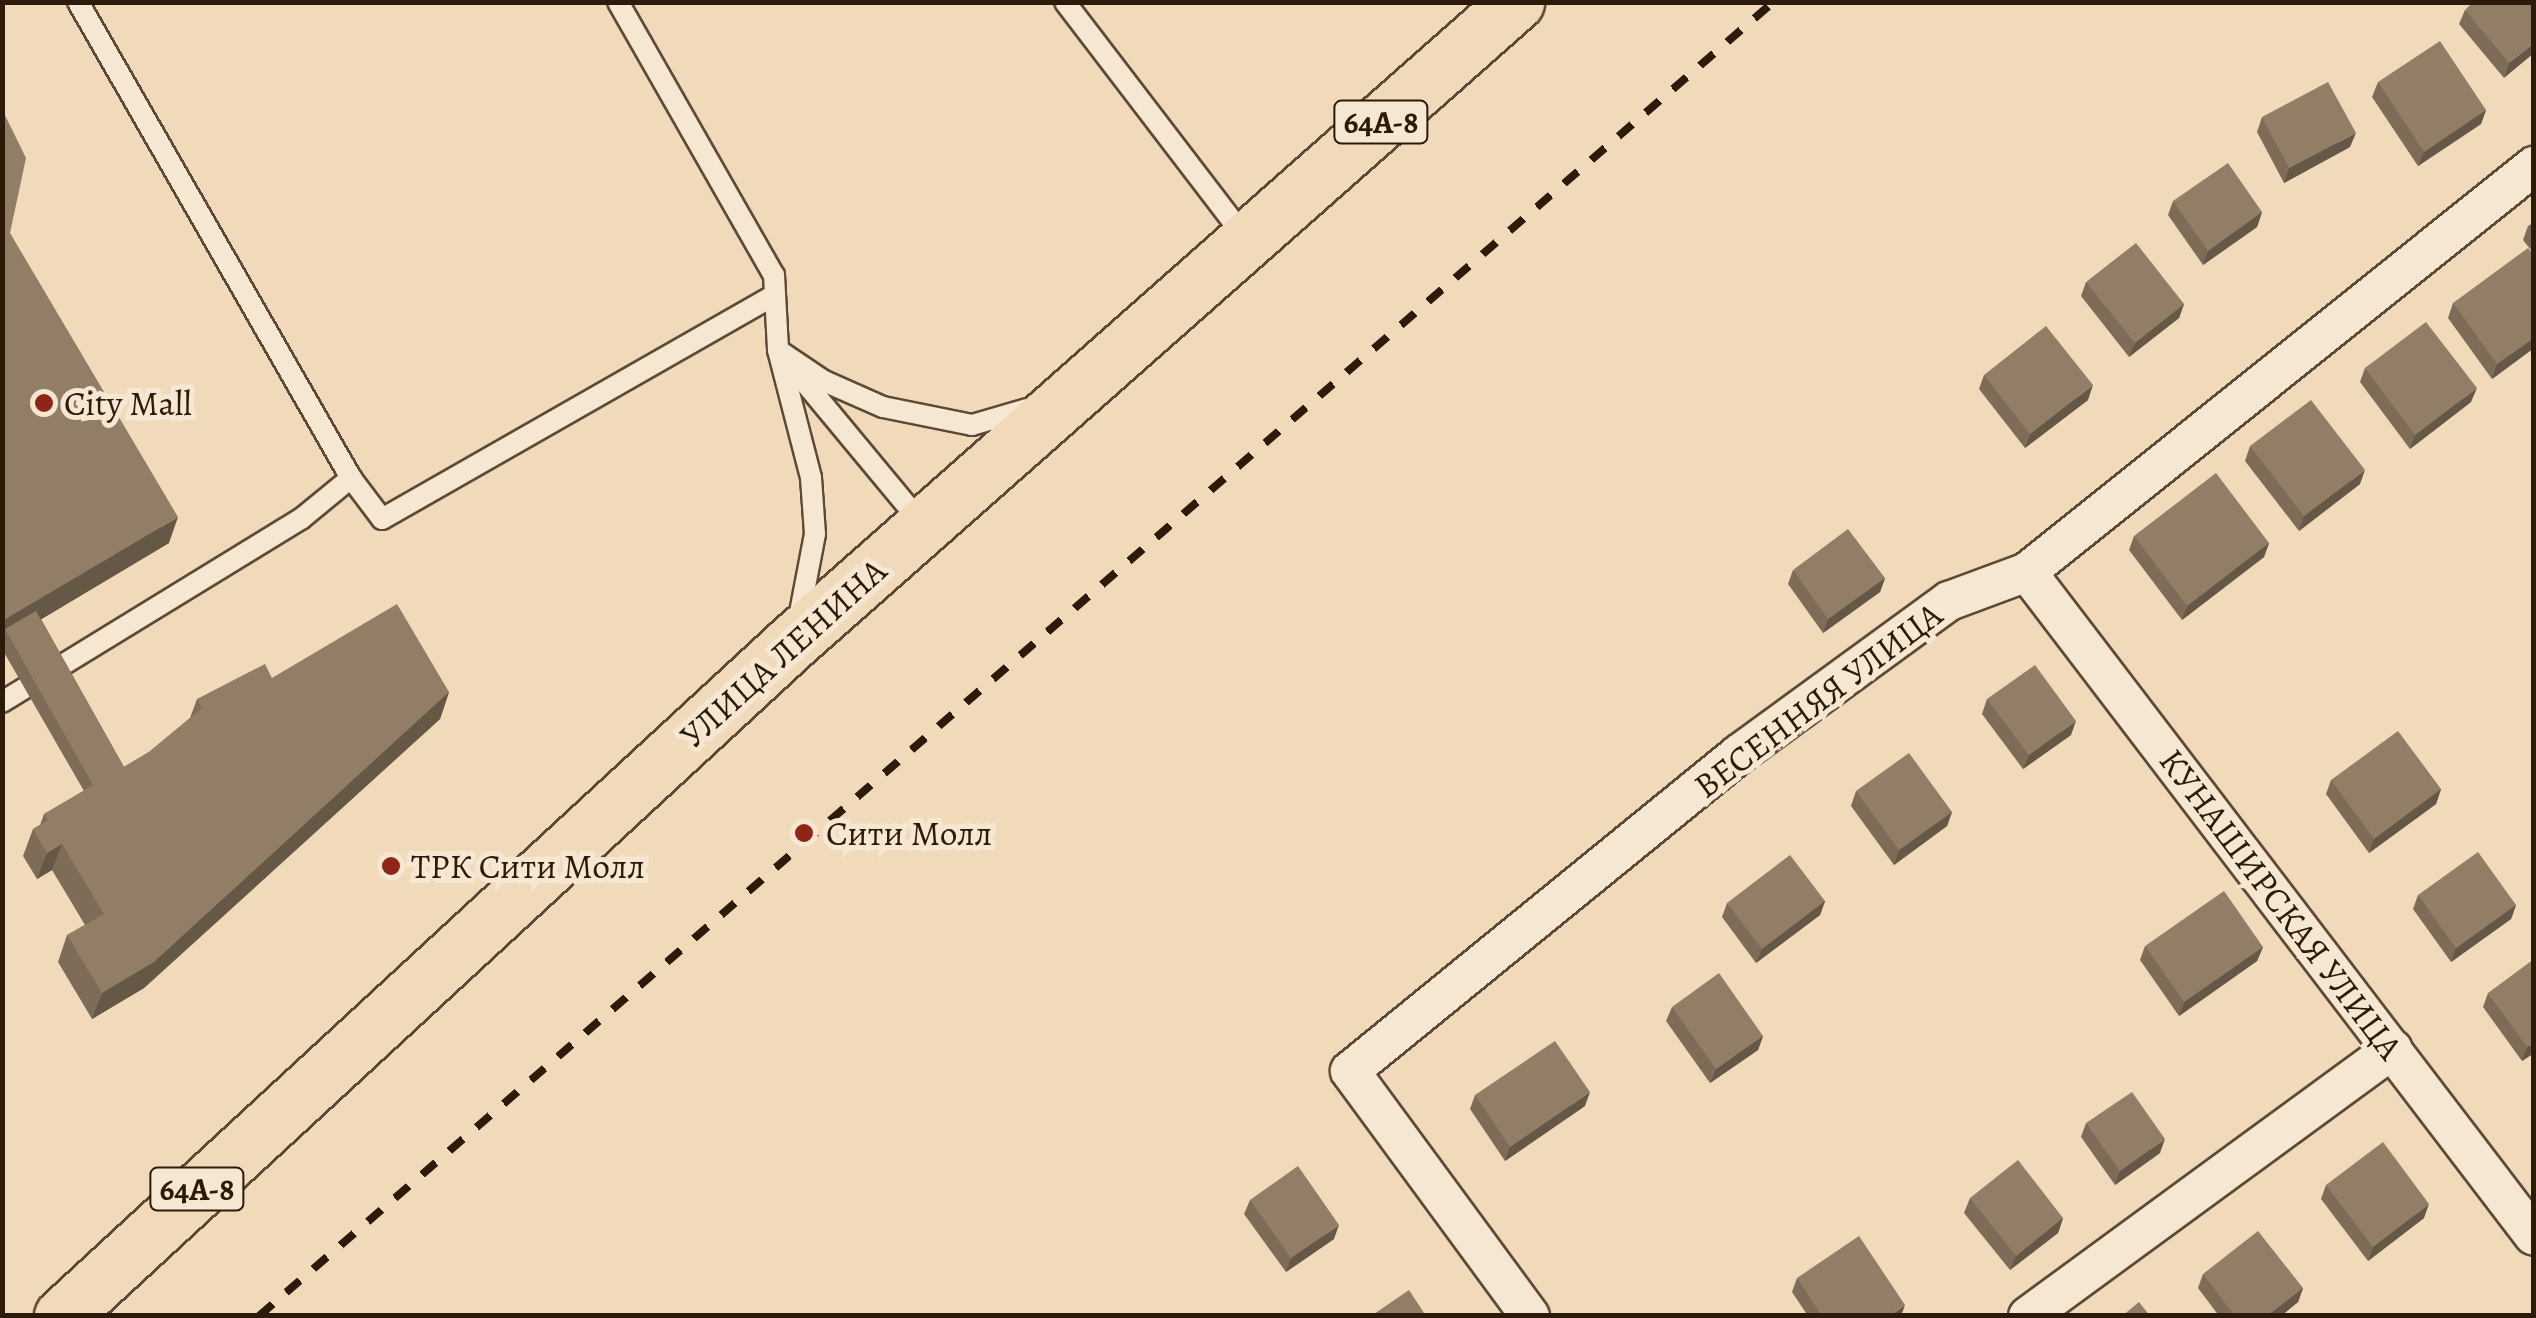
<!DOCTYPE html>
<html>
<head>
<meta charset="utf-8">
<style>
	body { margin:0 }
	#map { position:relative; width:2536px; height:1318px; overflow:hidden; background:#f1daba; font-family:Alegreya,serif }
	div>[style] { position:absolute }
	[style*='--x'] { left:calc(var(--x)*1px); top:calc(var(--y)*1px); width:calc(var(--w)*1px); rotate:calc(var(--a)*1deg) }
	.roads { filter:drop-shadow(2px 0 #5d4a36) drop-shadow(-2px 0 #5d4a36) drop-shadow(0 2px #5d4a36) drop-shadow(0 -2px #5d4a36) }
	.service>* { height:20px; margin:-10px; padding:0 10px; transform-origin:10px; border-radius:10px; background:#f6e7d2 }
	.minor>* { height:38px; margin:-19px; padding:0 19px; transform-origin:19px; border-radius:19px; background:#f6e7d2 }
	.primary>* { height:55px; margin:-27.5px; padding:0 27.5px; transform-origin:27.5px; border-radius:27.5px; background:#f1daba }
	.rail>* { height:8px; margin-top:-4px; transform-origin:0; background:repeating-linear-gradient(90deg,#2c1a0a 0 18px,transparent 0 36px) }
	.wall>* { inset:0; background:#7e6c58 }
	.shaded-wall>* { inset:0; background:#665847 }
	.building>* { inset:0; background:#927e66 }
	.dots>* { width:28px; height:28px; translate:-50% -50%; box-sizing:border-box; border:5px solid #f6e7d2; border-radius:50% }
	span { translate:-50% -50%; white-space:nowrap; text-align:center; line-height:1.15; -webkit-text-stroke:10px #f6e7d2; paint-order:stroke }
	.shield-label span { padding:2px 8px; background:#f6e7d2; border:2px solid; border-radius:8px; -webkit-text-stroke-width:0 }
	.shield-label { font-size:32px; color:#2c1a0a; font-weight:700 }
	.poi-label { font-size:35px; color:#2c1a0a }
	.left { translate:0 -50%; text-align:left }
	.street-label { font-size:35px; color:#2c1a0a }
	.frame { position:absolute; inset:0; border:5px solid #2c1a0a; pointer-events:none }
</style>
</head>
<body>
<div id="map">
	<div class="roads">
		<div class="service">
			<div style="--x:78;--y:2;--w:549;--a:60.16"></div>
			<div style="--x:351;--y:478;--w:51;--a:52.9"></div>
			<div style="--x:382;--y:519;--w:451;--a:-29.7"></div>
			<div style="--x:618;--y:2;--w:314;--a:60.3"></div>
			<div style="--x:774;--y:275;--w:75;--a:86.9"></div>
			<div style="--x:778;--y:350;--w:132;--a:75.5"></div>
			<div style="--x:811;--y:478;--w:56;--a:85.9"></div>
			<div style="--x:815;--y:534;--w:86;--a:100.8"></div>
			<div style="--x:1065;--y:2;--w:298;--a:52.6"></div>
			<div style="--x:778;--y:350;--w:55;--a:34"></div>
			<div style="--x:824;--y:381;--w:64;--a:23.8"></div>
			<div style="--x:883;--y:407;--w:91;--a:11.4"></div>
			<div style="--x:972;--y:425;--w:57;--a:-16.2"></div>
			<div style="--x:792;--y:367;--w:207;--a:50.3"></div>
			<div style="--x:2;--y:702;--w:351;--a:-31.5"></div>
			<div style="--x:301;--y:519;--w:65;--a:-39.4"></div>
		</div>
		<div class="minor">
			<div style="--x:2027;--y:572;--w:835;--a:52.64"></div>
			<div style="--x:1530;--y:1316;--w:304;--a:-126.3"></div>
			<div style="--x:1350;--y:1071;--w:502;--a:-39.18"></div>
			<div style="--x:1739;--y:754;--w:260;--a:-36.1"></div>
			<div style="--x:1949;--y:601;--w:83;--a:-20.4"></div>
			<div style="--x:2027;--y:572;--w:650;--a:-38.69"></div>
			<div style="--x:2028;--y:1316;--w:452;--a:-36.2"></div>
		</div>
		<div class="primary">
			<div style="--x:62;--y:1316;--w:992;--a:-42.71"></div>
			<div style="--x:791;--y:643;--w:968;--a:-41.48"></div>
		</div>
	</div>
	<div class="rail">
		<div style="--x:259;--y:1316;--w:2005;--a:-40.95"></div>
	</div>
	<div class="wall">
		<div style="clip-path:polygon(2534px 2px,2504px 78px,2459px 24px,2465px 10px)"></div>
		<div style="clip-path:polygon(2378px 82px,2486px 110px,2481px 124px,2418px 166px,2372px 97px)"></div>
		<div style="clip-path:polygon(2px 109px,10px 233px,169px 543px,41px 619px,124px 767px,149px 752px,190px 718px,197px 699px,272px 678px,449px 692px,440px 719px,144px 988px,92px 1019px,58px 962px,67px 935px,85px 925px,52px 870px,37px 879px,23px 856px,33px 829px,40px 825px,44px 814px,84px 791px,2px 649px)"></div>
		<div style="clip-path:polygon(2262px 117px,2350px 147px,2284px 183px,2257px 132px)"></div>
		<div style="clip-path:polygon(2173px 201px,2262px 212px,2257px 227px,2203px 265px,2168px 215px)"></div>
		<div style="clip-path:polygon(2534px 222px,2534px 254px,2523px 240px,2528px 226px)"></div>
		<div style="clip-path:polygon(2534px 255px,2534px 348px,2492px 379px,2448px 318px,2453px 303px)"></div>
		<div style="clip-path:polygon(2086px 282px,2184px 304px,2179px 318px,2129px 357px,2081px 296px)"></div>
		<div style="clip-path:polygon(2365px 368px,2471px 402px,2410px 449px,2360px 382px)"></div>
		<div style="clip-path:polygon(1984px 375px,2088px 400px,2025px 448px,1979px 389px)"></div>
		<div style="clip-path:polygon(2250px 446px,2360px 484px,2299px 531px,2245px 461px)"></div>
		<div style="clip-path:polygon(2134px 536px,2269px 543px,2264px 557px,2182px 620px,2129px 550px)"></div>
		<div style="clip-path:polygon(1793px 570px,1885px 578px,1880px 592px,1823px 633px,1788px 584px)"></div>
		<div style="clip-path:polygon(1987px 699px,2071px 735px,2023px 769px,1982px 714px)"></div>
		<div style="clip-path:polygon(2331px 780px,2441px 789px,2436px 804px,2369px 853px,2326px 794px)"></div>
		<div style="clip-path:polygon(1856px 791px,1952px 812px,1947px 826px,1894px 865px,1851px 806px)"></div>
		<div style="clip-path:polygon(2418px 895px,2516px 905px,2511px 919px,2451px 962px,2413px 909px)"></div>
		<div style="clip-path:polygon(1825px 901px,1820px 915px,1756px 963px,1722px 917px,1727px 903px)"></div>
		<div style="clip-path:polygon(2145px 946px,2263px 947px,2257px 961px,2179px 1016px,2140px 960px)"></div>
		<div style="clip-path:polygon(2488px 993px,2534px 1053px,2522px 1061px,2483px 1007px)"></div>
		<div style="clip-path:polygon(1672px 1007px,1763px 1036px,1758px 1050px,1710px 1083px,1666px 1021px)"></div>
		<div style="clip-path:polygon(1475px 1095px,1585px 1106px,1505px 1161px,1470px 1109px)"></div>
		<div style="clip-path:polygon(2086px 1123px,2160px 1153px,2115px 1185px,2081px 1137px)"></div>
		<div style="clip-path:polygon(2326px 1185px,2424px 1218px,2368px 1261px,2321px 1199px)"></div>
		<div style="clip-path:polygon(1970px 1198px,2063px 1218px,2058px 1233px,2010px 1270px,1964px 1213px)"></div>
		<div style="clip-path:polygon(1250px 1200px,1334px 1239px,1286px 1272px,1244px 1214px)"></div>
		<div style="clip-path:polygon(2203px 1274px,2303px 1288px,2298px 1302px,2281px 1316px,2219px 1316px,2198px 1288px)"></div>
		<div style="clip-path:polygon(1797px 1278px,1901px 1316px,1808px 1316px,1792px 1292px)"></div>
	</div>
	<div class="shaded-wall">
		<div style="clip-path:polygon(2534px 43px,2534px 53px,2504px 78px,2509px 63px)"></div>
		<div style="clip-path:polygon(2486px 110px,2481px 124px,2418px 166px,2424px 152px)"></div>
		<div style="clip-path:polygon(2356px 133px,2350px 147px,2284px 183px,2289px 168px)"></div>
		<div style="clip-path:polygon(2262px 212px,2257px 227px,2203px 265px,2208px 251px)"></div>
		<div style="clip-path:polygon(2184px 304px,2179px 318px,2129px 357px,2135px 343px)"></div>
		<div style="clip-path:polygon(2534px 338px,2534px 348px,2492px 379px,2497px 364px)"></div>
		<div style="clip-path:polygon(2093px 385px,2088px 400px,2025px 448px,2030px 434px)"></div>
		<div style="clip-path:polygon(2477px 388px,2471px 402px,2410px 449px,2415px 435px)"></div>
		<div style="clip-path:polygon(2365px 470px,2360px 484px,2299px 531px,2304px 516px)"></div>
		<div style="clip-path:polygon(178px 517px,169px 543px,10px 638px,5px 629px,2px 635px,2px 621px)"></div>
		<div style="clip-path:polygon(2269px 543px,2264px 557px,2182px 620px,2187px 606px)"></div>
		<div style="clip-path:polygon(1885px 578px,1880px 592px,1823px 633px,1828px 619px)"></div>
		<div style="clip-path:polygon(449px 692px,440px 719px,144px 988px,92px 1019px,102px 993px)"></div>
		<div style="clip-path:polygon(2076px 721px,2071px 735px,2023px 769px,2029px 755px)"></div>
		<div style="clip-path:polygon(2441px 789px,2436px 804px,2369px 853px,2374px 839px)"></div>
		<div style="clip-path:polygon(1952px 812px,1947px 826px,1894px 865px,1899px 850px)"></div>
		<div style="clip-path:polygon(62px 844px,52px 870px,37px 879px,47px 853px)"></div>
		<div style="clip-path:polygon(1825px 901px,1820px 915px,1756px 963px,1762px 949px)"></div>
		<div style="clip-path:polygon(2516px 905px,2511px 919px,2451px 962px,2456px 948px)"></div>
		<div style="clip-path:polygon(2263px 947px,2257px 961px,2179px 1016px,2184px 1002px)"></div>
		<div style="clip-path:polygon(1763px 1036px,1758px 1050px,1710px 1083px,1716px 1069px)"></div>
		<div style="clip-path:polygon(2534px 1043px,2534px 1053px,2522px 1061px,2527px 1047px)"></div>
		<div style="clip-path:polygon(1590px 1092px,1585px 1106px,1505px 1161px,1510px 1147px)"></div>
		<div style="clip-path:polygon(2165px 1139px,2160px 1153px,2115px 1185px,2120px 1171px)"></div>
		<div style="clip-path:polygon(2429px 1204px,2424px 1218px,2368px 1261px,2373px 1247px)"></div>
		<div style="clip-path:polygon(2063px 1218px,2058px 1233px,2010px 1270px,2016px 1256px)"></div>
		<div style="clip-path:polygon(1339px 1225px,1334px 1239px,1286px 1272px,1291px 1258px)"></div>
		<div style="clip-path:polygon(2303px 1288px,2298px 1302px,2281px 1316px,2267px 1316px)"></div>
		<div style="clip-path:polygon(1905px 1305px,1901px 1316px,1890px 1316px)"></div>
	</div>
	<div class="building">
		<div style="clip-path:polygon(2473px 2px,2534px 2px,2534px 43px,2509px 63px,2465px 10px)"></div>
		<div style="clip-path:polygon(2440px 41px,2486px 110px,2424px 152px,2378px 82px)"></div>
		<div style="clip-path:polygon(2328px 82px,2356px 133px,2289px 168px,2262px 117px)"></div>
		<div style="clip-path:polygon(2px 109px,26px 158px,10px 233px,178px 517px,2px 621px)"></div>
		<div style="clip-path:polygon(2228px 163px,2262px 212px,2208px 251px,2173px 201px)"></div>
		<div style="clip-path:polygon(2136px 243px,2184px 304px,2135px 343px,2086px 282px)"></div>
		<div style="clip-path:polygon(2528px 248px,2534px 255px,2534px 338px,2497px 364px,2453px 303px)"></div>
		<div style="clip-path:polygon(2426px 322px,2477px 388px,2415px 435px,2365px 368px)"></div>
		<div style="clip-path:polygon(2046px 326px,2093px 385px,2030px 434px,1984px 375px)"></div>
		<div style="clip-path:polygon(2311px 400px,2365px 470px,2304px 516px,2250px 446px)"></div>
		<div style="clip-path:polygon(2216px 473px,2269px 543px,2187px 606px,2134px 536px)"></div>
		<div style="clip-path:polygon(1848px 529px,1885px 578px,1828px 619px,1793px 570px)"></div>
		<div style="clip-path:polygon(397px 604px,449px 692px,154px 962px,102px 993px,67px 935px,104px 914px,62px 844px,47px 853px,33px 829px,48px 820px,44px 814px,149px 752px,202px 708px,197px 699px,265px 664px,272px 678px)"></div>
		<div style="clip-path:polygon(36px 611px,124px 767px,93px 785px,5px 629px)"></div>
		<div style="clip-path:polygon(2035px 665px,2076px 721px,2029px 755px,1987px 699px)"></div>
		<div style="clip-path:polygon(2398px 731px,2441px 789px,2374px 839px,2331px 780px)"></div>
		<div style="clip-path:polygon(1909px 753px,1952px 812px,1899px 850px,1856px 791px)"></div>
		<div style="clip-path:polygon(2478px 852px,2516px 905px,2456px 948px,2418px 895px)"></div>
		<div style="clip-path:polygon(1790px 855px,1825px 901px,1762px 949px,1727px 903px)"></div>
		<div style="clip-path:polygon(2224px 891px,2263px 947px,2184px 1002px,2145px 946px)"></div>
		<div style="clip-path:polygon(2534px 959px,2534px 1043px,2527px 1047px,2488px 993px)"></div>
		<div style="clip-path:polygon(1719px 973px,1763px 1036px,1716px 1069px,1672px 1007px)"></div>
		<div style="clip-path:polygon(1555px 1041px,1590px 1092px,1510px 1147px,1475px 1095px)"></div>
		<div style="clip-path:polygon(2132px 1092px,2165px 1139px,2120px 1171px,2086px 1123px)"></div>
		<div style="clip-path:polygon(2383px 1142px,2429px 1204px,2373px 1247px,2326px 1185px)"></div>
		<div style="clip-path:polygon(2018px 1160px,2063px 1218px,2016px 1256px,1970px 1198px)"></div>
		<div style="clip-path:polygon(1298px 1166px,1339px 1225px,1291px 1258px,1250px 1200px)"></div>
		<div style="clip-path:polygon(2258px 1231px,2303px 1288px,2267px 1316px,2235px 1316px,2203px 1274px)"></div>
		<div style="clip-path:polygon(1859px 1236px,1905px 1305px,1890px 1316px,1822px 1316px,1797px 1278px)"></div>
		<div style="clip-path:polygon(1409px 1290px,1426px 1316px,1371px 1316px)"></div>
		<div style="clip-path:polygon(2139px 1302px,2150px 1316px,2122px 1316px)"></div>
	</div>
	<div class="dots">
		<div style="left:44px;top:403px;background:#8f2418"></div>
		<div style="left:804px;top:833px;background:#8f2418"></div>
		<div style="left:391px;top:866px;background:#8f2418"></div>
	</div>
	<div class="shield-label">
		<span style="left:1381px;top:122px">64А-8</span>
		<span style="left:197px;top:1189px">64А-8</span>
	</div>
	<div class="poi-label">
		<span class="left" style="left:64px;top:403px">City Mall</span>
		<span class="left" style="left:826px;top:833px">Сити Молл</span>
		<span class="left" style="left:411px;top:866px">ТРК Сити Молл</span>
	</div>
	<div class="street-label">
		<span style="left:783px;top:653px;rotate:-42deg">УЛИЦА ЛЕНИНА</span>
		<span style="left:1818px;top:700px;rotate:-37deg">ВЕСЕННЯЯ УЛИЦА</span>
		<span style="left:2281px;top:904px;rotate:53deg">КУНАШИРСКАЯ УЛИЦА</span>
	</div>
	<div class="frame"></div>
</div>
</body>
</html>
